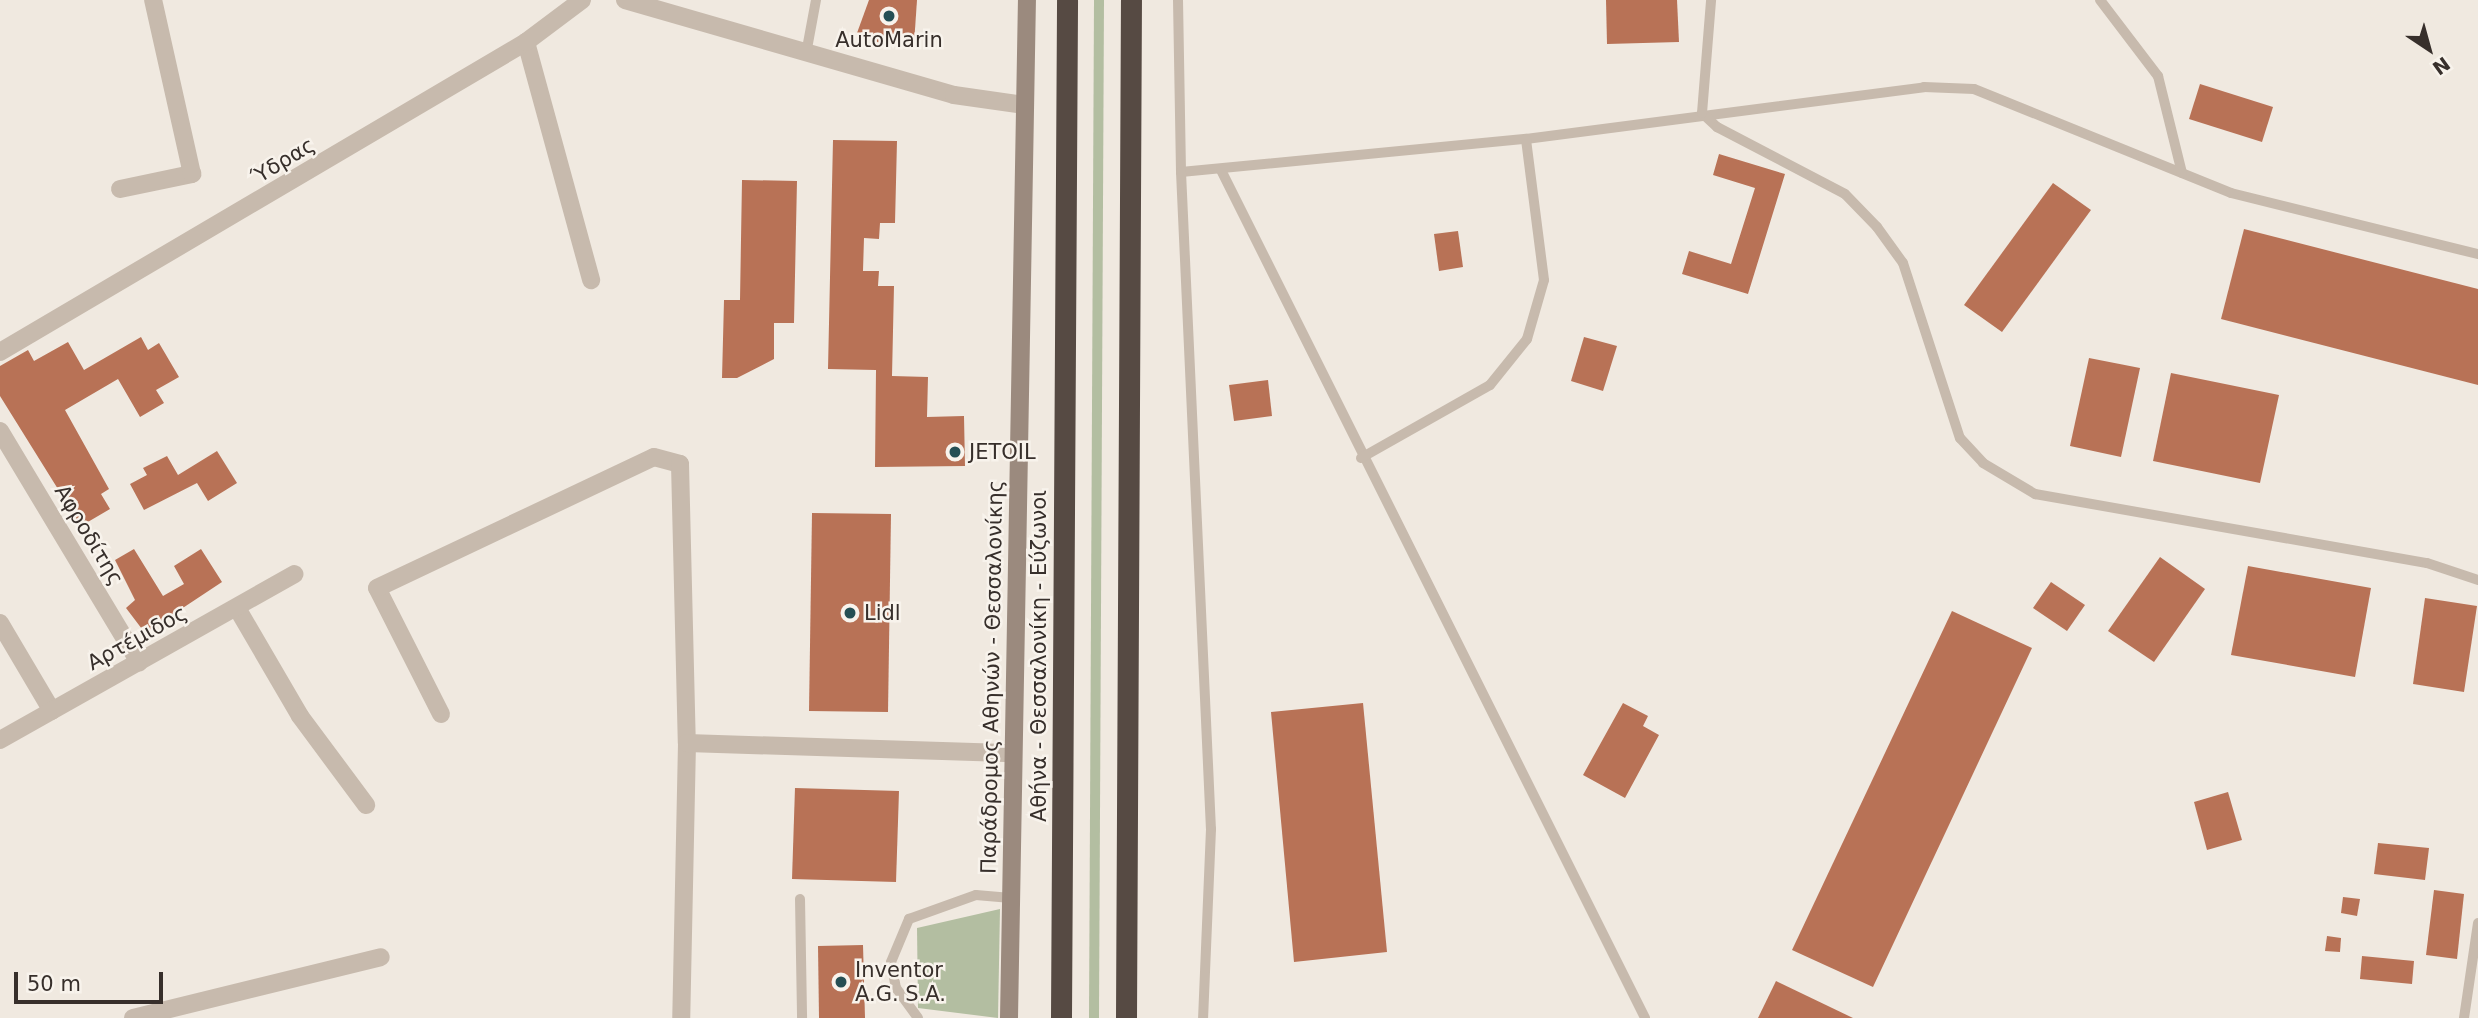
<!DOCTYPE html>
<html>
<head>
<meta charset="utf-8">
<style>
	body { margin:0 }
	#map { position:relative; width:2478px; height:1018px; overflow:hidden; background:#f0e9e0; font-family:"DejaVu Sans",sans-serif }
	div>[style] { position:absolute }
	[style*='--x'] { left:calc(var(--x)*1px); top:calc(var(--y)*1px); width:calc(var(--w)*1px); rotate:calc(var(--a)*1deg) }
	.green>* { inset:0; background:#b3bea1 }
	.building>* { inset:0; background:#b87256 }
	.service>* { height:10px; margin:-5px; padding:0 5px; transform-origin:5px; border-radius:5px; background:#c7baad }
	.minor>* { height:18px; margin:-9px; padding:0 9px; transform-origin:9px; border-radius:9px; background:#c7baad }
	.tertiary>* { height:18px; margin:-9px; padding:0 9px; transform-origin:9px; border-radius:9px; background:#c7baad }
	.secondary>* { height:18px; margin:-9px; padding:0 9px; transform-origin:9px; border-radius:9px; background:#9b8a7e }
	.motorway>* { height:21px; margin:-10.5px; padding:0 10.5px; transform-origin:10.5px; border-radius:10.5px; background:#564a43 }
	.dots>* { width:19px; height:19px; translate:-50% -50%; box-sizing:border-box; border:4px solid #f8f3ec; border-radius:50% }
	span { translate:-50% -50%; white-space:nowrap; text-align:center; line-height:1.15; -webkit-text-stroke:5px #f8f3ec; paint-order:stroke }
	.poi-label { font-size:21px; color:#372f2b }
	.left { translate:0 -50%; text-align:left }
	.street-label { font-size:21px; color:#372f2b }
	.north { position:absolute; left:2394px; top:14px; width:70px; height:70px; -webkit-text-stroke:5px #f8f3ec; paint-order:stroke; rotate:144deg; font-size:19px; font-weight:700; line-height:28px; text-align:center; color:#372f2b }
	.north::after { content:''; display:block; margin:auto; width:24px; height:32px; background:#372f2b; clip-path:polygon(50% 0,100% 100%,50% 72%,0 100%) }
	.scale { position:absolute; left:14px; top:972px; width:149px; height:32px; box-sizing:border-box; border:4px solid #372f2b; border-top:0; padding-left:9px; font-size:21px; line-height:24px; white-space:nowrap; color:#372f2b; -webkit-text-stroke:5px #f8f3ec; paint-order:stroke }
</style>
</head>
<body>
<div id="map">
	<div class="green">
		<div style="clip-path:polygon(1094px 0,1104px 0,1099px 1018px,1089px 1018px)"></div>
		<div style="clip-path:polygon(1000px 909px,998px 1018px,918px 1008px,917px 928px)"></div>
	</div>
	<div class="building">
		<div style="clip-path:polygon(869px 0,917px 0,914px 44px,882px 44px,857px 33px)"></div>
		<div style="clip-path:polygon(1606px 0,1677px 0,1679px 42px,1607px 44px)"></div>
		<div style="clip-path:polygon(2200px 84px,2273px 107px,2262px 142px,2189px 119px)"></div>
		<div style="clip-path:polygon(833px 140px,897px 141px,895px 223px,880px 223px,879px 239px,864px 238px,863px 271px,879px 271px,878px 286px,894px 286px,892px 376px,928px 377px,927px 417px,964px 416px,965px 466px,875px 467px,876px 370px,828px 369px)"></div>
		<div style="clip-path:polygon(1719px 154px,1785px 174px,1748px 294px,1682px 274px,1689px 251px,1731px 264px,1755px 188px,1713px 175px)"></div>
		<div style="clip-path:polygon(742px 180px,797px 181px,794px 323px,774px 323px,774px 359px,737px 378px,722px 378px,724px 300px,740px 300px)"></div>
		<div style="clip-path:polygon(2053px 183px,2091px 210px,2002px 332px,1964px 305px)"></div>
		<div style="clip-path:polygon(2244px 229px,2478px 289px,2478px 385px,2221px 319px)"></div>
		<div style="clip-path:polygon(1458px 231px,1463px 267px,1439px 271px,1434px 234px)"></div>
		<div style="clip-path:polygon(141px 337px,148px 350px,159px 343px,179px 377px,156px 390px,164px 403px,140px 417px,118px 379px,65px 410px,109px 489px,101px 494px,110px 509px,81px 526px,0 396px,0 366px,28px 350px,34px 361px,68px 342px,84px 370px)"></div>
		<div style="clip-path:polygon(1584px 337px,1617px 346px,1603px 391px,1571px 381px)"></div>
		<div style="clip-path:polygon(2089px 358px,2140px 368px,2121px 457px,2070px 446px)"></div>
		<div style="clip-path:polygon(2171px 373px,2279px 395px,2260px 483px,2153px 461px)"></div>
		<div style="clip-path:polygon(1268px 380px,1272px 416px,1234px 421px,1229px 385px)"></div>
		<div style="clip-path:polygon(217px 451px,237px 483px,208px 501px,197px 483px,144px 510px,130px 484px,147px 475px,143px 468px,167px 456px,178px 475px)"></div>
		<div style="clip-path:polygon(812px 513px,891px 514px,888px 712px,809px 711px)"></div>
		<div style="clip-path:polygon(134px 549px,163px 596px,184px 584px,174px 566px,201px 549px,222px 582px,145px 633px,126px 608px,135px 600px,115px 560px)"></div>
		<div style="clip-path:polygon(2160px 557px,2205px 589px,2154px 662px,2108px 631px)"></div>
		<div style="clip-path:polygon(2248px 566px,2371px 588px,2355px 677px,2231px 655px)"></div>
		<div style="clip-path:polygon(2051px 582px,2085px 605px,2067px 631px,2033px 608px)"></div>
		<div style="clip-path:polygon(2425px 598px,2477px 606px,2464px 692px,2413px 684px)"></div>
		<div style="clip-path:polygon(1952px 611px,2032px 648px,1873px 987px,1792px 950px)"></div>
		<div style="clip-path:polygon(1363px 703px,1387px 952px,1294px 962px,1271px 712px)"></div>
		<div style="clip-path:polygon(1623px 703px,1648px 716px,1643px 726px,1659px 735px,1625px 798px,1583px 775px)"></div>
		<div style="clip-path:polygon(795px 788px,899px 791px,896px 882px,792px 879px)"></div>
		<div style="clip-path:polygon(2228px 792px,2242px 840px,2207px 850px,2194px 802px)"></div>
		<div style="clip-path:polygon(2378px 843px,2429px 848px,2425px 880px,2374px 874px)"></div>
		<div style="clip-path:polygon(2434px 890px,2464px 894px,2457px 959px,2426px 955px)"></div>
		<div style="clip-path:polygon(2343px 897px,2360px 899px,2357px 916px,2341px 913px)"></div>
		<div style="clip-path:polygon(2327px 936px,2341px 938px,2340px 952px,2325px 951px)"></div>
		<div style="clip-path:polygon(863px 945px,865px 1018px,819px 1018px,818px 946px)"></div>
		<div style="clip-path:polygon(2362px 956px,2414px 961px,2412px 984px,2360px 979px)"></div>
		<div style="clip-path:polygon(1776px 981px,1853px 1018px,1758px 1018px)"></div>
	</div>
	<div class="service">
		<div style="--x:1178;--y:0;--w:172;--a:89"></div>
		<div style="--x:1181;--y:172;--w:347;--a:-5.5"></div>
		<div style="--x:1526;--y:139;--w:401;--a:-7.4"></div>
		<div style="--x:1924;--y:87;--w:50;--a:2.3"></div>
		<div style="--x:1974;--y:89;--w:277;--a:22"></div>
		<div style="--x:2231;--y:193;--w:254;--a:13.9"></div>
		<div style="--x:2100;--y:0;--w:96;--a:52.7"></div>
		<div style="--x:2158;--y:76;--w:100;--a:76.1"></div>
		<div style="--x:806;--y:54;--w:55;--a:-79.5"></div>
		<div style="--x:1702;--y:113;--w:21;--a:43"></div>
		<div style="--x:1717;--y:127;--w:144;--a:27.6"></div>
		<div style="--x:1845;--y:194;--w:46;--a:45.9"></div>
		<div style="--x:1877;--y:227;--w:44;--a:54.2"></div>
		<div style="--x:1903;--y:263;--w:184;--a:72"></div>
		<div style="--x:1960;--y:438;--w:34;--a:47"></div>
		<div style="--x:1983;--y:463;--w:61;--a:30.8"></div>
		<div style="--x:2035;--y:494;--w:398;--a:10"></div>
		<div style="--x:2427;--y:563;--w:54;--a:18.4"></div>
		<div style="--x:1702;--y:113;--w:113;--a:-85.4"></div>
		<div style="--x:1221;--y:170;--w:948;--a:63.43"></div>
		<div style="--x:1181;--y:172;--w:658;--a:87.39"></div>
		<div style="--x:1211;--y:829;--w:189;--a:92.4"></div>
		<div style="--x:1361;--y:458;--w:148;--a:-29.5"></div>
		<div style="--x:1490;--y:385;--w:59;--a:-51.2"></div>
		<div style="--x:1527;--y:339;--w:61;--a:-73.9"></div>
		<div style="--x:1544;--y:280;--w:142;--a:-97.3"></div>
		<div style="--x:800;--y:899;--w:119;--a:89"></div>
		<div style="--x:918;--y:1018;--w:37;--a:-126"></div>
		<div style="--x:896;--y:988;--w:26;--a:-101"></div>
		<div style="--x:891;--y:962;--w:47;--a:-67.3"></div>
		<div style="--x:909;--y:919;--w:71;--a:-19.7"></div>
		<div style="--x:976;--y:895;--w:35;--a:5"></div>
		<div style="--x:2464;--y:1018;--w:96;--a:-81.6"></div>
	</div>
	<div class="minor">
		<div style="--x:526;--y:42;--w:247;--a:74.7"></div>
		<div style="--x:120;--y:189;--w:74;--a:-11.8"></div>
		<div style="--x:192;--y:174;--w:178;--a:-102.6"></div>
		<div style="--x:0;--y:352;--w:611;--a:-30.51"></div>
		<div style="--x:526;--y:42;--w:70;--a:-36.9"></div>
		<div style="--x:0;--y:431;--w:270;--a:59"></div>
		<div style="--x:237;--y:608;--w:125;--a:59.7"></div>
		<div style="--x:300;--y:716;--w:111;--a:53.4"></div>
		<div style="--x:0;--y:623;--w:102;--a:59.4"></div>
		<div style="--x:441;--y:714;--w:141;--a:-116.9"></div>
		<div style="--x:377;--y:588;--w:306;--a:-25.3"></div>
		<div style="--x:654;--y:457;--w:27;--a:15"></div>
		<div style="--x:680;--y:464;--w:279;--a:88.6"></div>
		<div style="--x:687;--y:743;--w:275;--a:91.2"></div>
		<div style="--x:0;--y:740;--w:338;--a:-29.4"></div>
		<div style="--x:687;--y:743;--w:326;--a:1.8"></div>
		<div style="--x:133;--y:1018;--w:255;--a:-13.8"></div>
	</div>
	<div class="tertiary">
		<div style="--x:625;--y:0;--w:342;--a:16.1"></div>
		<div style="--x:954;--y:95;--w:71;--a:8.1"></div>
	</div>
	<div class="secondary">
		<div style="--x:1009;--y:1018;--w:1018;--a:-88.99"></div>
	</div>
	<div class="motorway">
		<div style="--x:1061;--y:1018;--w:1018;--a:-89.66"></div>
		<div style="--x:1126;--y:1018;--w:1018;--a:-89.72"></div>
	</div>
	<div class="dots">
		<div style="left:889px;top:16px;background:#254f54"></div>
		<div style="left:955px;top:452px;background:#254f54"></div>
		<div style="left:850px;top:613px;background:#254f54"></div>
		<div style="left:841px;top:982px;background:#254f54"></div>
	</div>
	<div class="poi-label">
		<span style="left:889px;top:40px">AutoMarin</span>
		<span class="left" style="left:969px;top:452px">JETOIL</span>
		<span class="left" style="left:864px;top:613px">Lidl</span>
		<span class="left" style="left:855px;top:982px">Inventor<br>A.G. S.A.</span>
	</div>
	<div class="street-label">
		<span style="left:283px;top:161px;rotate:-31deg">Ύδρας</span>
		<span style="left:89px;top:535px;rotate:59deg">Αφροδίτης</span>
		<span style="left:137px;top:638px;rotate:-29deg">Αρτέμιδος</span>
		<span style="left:1039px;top:656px;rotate:-90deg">Αθήνα - Θεσσαλονίκη - Εύζωνοι</span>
		<span style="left:992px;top:677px;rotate:-89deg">Παράδρομος Αθηνών - Θεσσαλονίκης</span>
	</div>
	<div class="north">N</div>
	<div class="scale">50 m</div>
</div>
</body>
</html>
